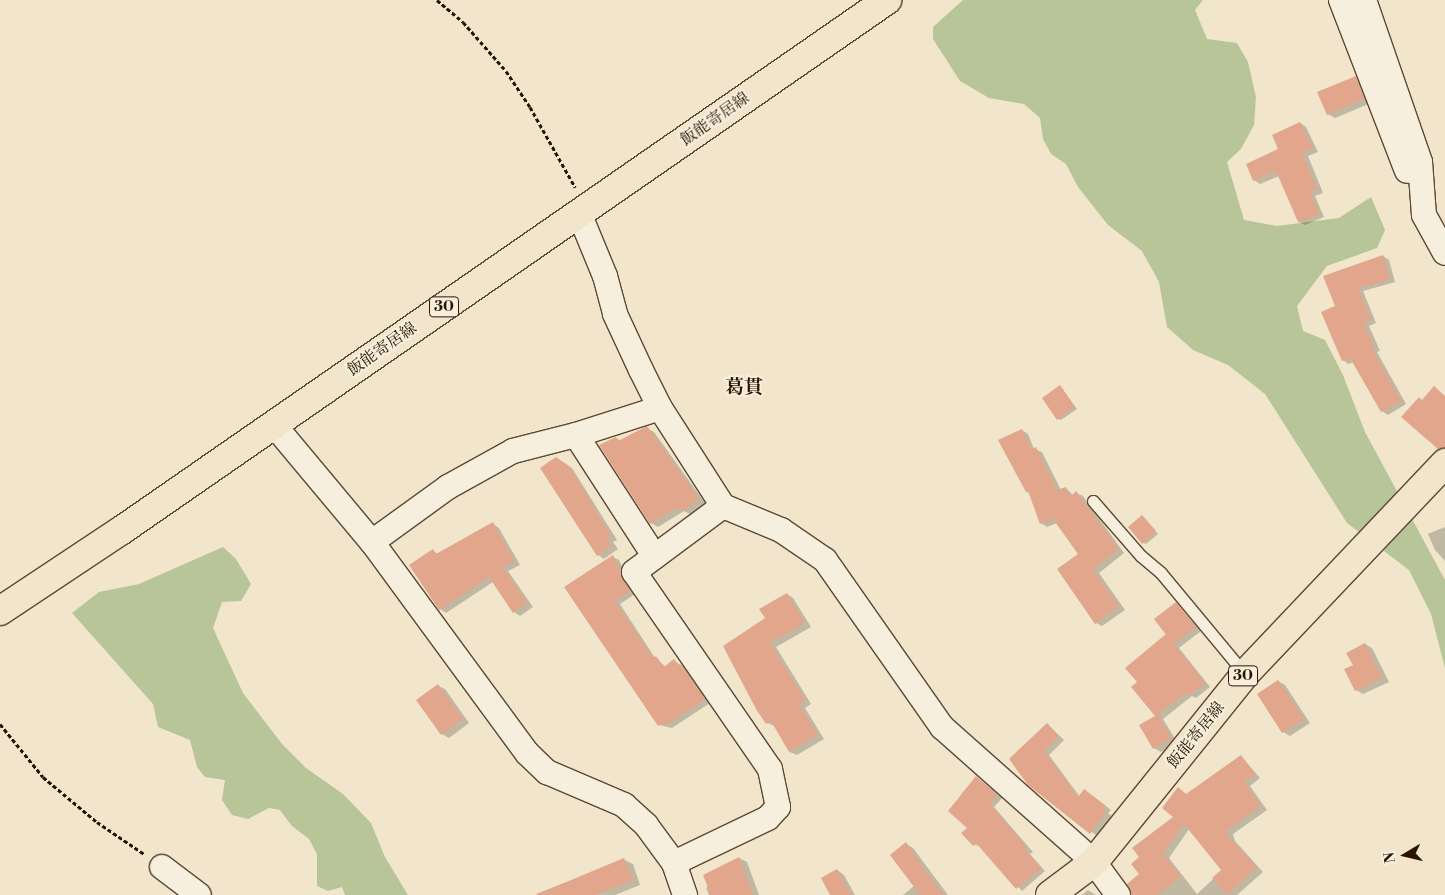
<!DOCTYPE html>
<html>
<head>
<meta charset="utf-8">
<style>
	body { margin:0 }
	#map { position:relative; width:1445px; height:895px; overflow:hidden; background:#f1e6cb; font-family:"Libre Bodoni","Noto Serif JP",serif }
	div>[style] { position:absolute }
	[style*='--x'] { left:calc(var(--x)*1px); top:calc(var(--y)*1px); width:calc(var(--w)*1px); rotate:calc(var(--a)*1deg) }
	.green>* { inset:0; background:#b8c598 }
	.shadow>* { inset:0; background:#0003 }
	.building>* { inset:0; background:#e1a68b }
	.path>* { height:3px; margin-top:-1.5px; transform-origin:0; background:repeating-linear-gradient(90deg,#2c1301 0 4px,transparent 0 6.5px) }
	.roads { filter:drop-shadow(1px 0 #5d4834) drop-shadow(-1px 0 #5d4834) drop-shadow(0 1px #5d4834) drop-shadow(0 -1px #5d4834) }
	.lane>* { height:11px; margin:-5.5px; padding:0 5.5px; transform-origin:5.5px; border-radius:5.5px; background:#f6efdd }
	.street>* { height:24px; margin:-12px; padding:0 12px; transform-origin:12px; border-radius:12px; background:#f6efdd }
	.primary>* { height:28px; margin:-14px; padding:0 14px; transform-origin:14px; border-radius:14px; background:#f1e6cb }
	span { translate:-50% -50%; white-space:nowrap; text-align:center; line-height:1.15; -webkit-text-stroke:4px #f6efdd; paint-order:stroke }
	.shield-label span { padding:1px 4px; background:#f6efdd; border:1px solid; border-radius:4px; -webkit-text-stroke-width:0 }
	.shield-label { font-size:15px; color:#2c1301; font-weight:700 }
	.street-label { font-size:16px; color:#2c1301 }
	.quarter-label { font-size:19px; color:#2c1301; font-weight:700 }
	.north { position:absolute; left:1380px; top:830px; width:50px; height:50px; -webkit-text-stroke:4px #f6efdd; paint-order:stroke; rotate:261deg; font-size:14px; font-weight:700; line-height:20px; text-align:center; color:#2c1301 }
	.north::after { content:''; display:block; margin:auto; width:18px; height:22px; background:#2c1301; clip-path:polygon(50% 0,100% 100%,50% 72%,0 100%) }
</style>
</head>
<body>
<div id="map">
	<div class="green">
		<div style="clip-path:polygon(963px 0,1203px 0,1195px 10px,1207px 39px,1237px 43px,1248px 62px,1256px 97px,1254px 125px,1241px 149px,1227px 162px,1244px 220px,1277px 226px,1339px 218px,1371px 197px,1385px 230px,1377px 248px,1327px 266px,1297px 306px,1303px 331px,1325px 340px,1343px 375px,1365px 432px,1445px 580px,1445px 668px,1431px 614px,1409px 570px,1347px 523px,1265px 394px,1228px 365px,1193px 350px,1167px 327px,1159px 282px,1142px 251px,1108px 225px,1078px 187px,1066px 164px,1051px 154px,1043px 139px,1040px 118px,1024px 104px,989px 98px,960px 81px,933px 39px,933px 27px)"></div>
		<div style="clip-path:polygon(223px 547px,236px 559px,251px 584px,241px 601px,222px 602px,213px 628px,243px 693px,282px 744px,306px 768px,343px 794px,371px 823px,385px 857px,408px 895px,345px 895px,342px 887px,328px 891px,317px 886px,317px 854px,309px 839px,292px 826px,280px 810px,269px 808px,248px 819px,232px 815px,222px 800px,225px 780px,205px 777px,197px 767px,190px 740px,158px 727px,153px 704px,72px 613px,99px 592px,139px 584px)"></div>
	</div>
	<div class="shadow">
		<div style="clip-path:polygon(1355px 77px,1362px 81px,1371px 103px,1335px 118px,1328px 114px)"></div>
		<div style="clip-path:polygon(1300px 123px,1306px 127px,1318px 152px,1308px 156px,1323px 193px,1315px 196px,1324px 217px,1305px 225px,1299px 222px,1279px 176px,1260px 184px,1254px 180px,1247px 165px,1280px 150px)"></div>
		<div style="clip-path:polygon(1383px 256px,1389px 260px,1395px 282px,1363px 291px,1376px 323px,1369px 326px,1380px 351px,1377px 352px,1406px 404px,1388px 415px,1382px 411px,1354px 362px,1348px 364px,1343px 360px,1336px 307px)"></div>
		<div style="clip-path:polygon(1060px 386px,1077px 409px,1061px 420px,1058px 419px)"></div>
		<div style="clip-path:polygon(647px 428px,654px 432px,705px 503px,690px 514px,684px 511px,658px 527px,651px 523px,601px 445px,616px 438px,621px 441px)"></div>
		<div style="clip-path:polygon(1022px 430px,1028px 434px,1034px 449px,1042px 452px,1061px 490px,1066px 488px,1073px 495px,1076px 493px,1083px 496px,1124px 553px,1099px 573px,1125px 610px,1102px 626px,1096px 623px,1080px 554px,1057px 523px,1047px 527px,1041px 523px,1031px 494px,1027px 492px)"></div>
		<div style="clip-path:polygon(565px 464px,572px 468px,617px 540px,613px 542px,618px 549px,604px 559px,598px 555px)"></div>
		<div style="clip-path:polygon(1142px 516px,1158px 534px,1146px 544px,1143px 543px)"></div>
		<div style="clip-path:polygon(493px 524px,499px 528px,520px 565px,508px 571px,533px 607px,520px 616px,514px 612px,493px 582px,446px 613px,440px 609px,433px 551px,438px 554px)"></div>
		<div style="clip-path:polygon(1445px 527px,1445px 561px,1435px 550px,1428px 534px)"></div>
		<div style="clip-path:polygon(613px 557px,619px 560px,635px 594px,620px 604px,655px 658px,666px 667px,674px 661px,687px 669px,710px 703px,672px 728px,659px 725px,566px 588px)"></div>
		<div style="clip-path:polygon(787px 594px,793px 598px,811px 627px,776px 647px,811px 704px,805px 708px,824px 739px,797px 755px,790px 752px,775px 726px,767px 723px,766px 618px)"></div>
		<div style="clip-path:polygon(1176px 604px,1201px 631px,1179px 648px,1210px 687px,1196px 698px,1192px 696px,1163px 719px,1177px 742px,1161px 752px,1154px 748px,1157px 717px,1138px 682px,1166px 636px)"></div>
		<div style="clip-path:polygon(1365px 644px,1372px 648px,1389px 682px,1363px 694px,1356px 690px,1346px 670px,1354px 666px)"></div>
		<div style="clip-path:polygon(1278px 681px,1285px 685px,1310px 723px,1290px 736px,1283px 732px)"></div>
		<div style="clip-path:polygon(438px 686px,445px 689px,469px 723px,449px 738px,442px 734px)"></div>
		<div style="clip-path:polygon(1047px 724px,1064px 740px,1049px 755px,1080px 797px,1090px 794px,1111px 810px,1108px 813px,1112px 816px,1097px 836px,1029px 784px)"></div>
		<div style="clip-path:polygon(evenodd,1241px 756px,1260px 778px,1250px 786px,1267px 810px,1233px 834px,1235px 841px,1263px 872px,1237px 895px,1132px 895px,1129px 885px,1141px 874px,1141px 857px,1175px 817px,1184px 793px,1187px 795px,1241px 756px,1189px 829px,1223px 870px,1197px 894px,1169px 858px,1189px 829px)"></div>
		<div style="clip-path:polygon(976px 777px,1002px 798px,994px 807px,1033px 852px,1030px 854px,1045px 871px,1022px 891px,981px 846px,974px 845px,969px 828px)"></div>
		<div style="clip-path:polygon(906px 844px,913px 848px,948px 895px,903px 895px,914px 886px)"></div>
		<div style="clip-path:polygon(739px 858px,747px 862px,759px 895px,709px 895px,706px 888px)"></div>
		<div style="clip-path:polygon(624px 860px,633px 864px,640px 885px,615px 895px,536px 894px)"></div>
		<div style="clip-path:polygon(837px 870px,844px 875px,855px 895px,831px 895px)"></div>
		<div style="clip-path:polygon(1088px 890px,1094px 894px,1096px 895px,1082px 895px)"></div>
	</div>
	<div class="building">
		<div style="clip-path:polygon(1356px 76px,1364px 99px,1327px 115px,1317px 92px)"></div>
		<div style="clip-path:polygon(1300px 122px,1313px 148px,1302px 153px,1317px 189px,1310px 192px,1319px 214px,1298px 222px,1276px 171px,1253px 181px,1246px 164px,1278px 149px,1272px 135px)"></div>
		<div style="clip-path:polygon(1383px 255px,1390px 279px,1358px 288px,1371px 320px,1364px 323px,1374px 348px,1372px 349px,1401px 401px,1381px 412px,1350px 358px,1342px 361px,1321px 312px,1335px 306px,1323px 276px)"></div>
		<div style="clip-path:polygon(1060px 385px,1075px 407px,1057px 420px,1042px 398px)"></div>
		<div style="clip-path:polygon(1434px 386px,1445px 396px,1445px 448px,1438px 449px,1401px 417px,1419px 397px,1422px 400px)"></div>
		<div style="clip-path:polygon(647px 426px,699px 499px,682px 512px,679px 507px,650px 524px,599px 445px,616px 437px,618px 441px)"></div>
		<div style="clip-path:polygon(1022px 429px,1031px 449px,1036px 447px,1057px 490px,1066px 487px,1070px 497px,1076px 491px,1119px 549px,1093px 569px,1119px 606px,1095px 624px,1057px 569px,1078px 554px,1053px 519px,1040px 524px,1028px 491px,1026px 492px,998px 440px)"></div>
		<div style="clip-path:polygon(556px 457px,569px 466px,611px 536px,607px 538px,612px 545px,597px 556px,540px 468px)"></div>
		<div style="clip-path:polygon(1142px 515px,1156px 531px,1142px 544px,1128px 527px)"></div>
		<div style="clip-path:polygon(493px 522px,514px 561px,503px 567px,527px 603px,513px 613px,489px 577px,439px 610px,409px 565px,433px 549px,436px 554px)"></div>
		<div style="clip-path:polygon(613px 555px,630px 591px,615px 601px,653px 658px,656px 656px,664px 667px,674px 659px,679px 666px,681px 664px,705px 699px,665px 726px,663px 723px,658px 726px,564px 587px)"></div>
		<div style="clip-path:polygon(787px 593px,805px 623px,770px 643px,805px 700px,799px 704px,818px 735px,789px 752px,771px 721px,766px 724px,756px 709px,723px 646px,765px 618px,759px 609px)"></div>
		<div style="clip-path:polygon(1176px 602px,1196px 627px,1174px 644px,1205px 683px,1189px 696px,1186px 692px,1158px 715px,1171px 738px,1153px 749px,1139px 725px,1155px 716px,1131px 687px,1137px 682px,1125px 668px,1166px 634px,1170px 640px,1154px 619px)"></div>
		<div style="clip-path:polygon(1365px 643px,1382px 678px,1355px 691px,1344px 669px,1353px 665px,1346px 653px)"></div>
		<div style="clip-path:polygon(1278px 680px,1304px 719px,1282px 733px,1257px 694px)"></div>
		<div style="clip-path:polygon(438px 684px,463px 719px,441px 735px,416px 700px)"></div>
		<div style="clip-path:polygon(1047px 723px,1059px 736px,1044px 751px,1078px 797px,1084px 789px,1106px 806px,1103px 809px,1107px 811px,1090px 834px,1028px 785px,1009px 759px)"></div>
		<div style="clip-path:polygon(1241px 755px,1255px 774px,1244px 782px,1261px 806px,1227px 830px,1228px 836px,1257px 867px,1227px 895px,1212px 878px,1221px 870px,1184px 824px,1163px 854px,1181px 876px,1157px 895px,1132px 895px,1127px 884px,1139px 874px,1131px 864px,1139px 857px,1132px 848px,1173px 817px,1162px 808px,1178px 787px,1186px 794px)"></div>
		<div style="clip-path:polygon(976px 776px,997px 794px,990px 804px,1028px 849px,1026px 851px,1041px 868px,1016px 889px,976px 843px,973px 846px,961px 833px,967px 828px,948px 811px)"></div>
		<div style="clip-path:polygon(906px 842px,925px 871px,944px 895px,920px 895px,890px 855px)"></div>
		<div style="clip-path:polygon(739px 857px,753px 895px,711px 895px,703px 875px)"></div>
		<div style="clip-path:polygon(624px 858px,633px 880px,596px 895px,535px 895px)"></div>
		<div style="clip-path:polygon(837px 869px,851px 895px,830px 895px,821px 878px)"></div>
	</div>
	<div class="path">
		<div style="--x:437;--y:0;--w:34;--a:40"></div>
		<div style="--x:463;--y:22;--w:65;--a:48.7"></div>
		<div style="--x:506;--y:71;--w:43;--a:56.3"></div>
		<div style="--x:530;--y:107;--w:92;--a:60.6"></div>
		<div style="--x:0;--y:724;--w:68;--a:50.9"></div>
		<div style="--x:43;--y:777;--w:70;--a:39.8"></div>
		<div style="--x:97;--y:822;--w:57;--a:34.2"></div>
	</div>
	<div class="roads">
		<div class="lane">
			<div style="--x:1093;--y:501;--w:73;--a:48.9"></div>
			<div style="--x:1141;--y:556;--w:26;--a:40"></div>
			<div style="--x:1161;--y:573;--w:131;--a:50.3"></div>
		</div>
		<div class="street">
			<div style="--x:1341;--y:0;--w:183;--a:68.9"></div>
			<div style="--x:1364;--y:0;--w:171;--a:70.9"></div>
			<div style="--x:1420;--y:162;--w:53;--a:85.7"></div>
			<div style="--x:1424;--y:215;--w:43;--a:61.1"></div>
			<div style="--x:579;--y:213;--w:68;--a:67.6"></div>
			<div style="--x:605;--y:276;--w:39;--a:75"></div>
			<div style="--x:615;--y:314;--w:62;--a:65.1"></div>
			<div style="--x:641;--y:370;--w:42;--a:63.4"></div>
			<div style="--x:660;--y:408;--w:117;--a:57.3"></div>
			<div style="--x:723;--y:506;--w:63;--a:22.5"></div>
			<div style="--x:781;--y:530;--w:53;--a:34.3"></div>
			<div style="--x:825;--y:560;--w:204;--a:55"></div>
			<div style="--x:942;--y:727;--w:203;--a:41.6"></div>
			<div style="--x:1094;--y:862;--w:41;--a:54"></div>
			<div style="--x:274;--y:425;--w:153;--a:50.1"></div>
			<div style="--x:372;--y:542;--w:262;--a:53.7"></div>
			<div style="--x:527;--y:753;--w:28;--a:44"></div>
			<div style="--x:547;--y:772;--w:84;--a:23.2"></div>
			<div style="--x:624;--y:805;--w:30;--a:42"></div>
			<div style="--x:646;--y:825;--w:47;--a:53.6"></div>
			<div style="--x:674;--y:863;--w:34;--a:71"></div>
			<div style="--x:576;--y:435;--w:145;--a:57.1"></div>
			<div style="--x:372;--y:542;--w:94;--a:-35.9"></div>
			<div style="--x:448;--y:487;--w:74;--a:-29"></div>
			<div style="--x:513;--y:451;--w:65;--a:-14.3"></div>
			<div style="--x:576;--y:435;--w:88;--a:-17.8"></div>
			<div style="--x:674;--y:863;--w:104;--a:-25.6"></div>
			<div style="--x:768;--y:818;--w:15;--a:-48"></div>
			<div style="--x:778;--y:807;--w:39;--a:-102"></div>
			<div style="--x:770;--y:769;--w:239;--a:-124.6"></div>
			<div style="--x:634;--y:572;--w:111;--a:-36.6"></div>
			<div style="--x:162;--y:867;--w:46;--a:37.1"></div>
		</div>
		<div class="primary">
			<div style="--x:0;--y:611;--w:146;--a:-33.6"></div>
			<div style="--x:122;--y:530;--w:931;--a:-34.71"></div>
			<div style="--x:1050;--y:895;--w:55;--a:-36.9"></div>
			<div style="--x:1094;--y:862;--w:241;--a:-51.2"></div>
			<div style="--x:1245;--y:674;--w:291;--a:-46.5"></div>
		</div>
	</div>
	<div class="shield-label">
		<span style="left:444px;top:307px">30</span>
		<span style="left:1243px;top:676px">30</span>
	</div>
	<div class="street-label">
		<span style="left:715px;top:119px;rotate:-35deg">飯能寄居線</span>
		<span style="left:382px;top:349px;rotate:-35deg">飯能寄居線</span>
		<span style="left:1196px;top:735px;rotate:-51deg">飯能寄居線</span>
	</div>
	<div class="quarter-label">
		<span style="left:744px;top:388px">葛貫</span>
	</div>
	<div class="north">N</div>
</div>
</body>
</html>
